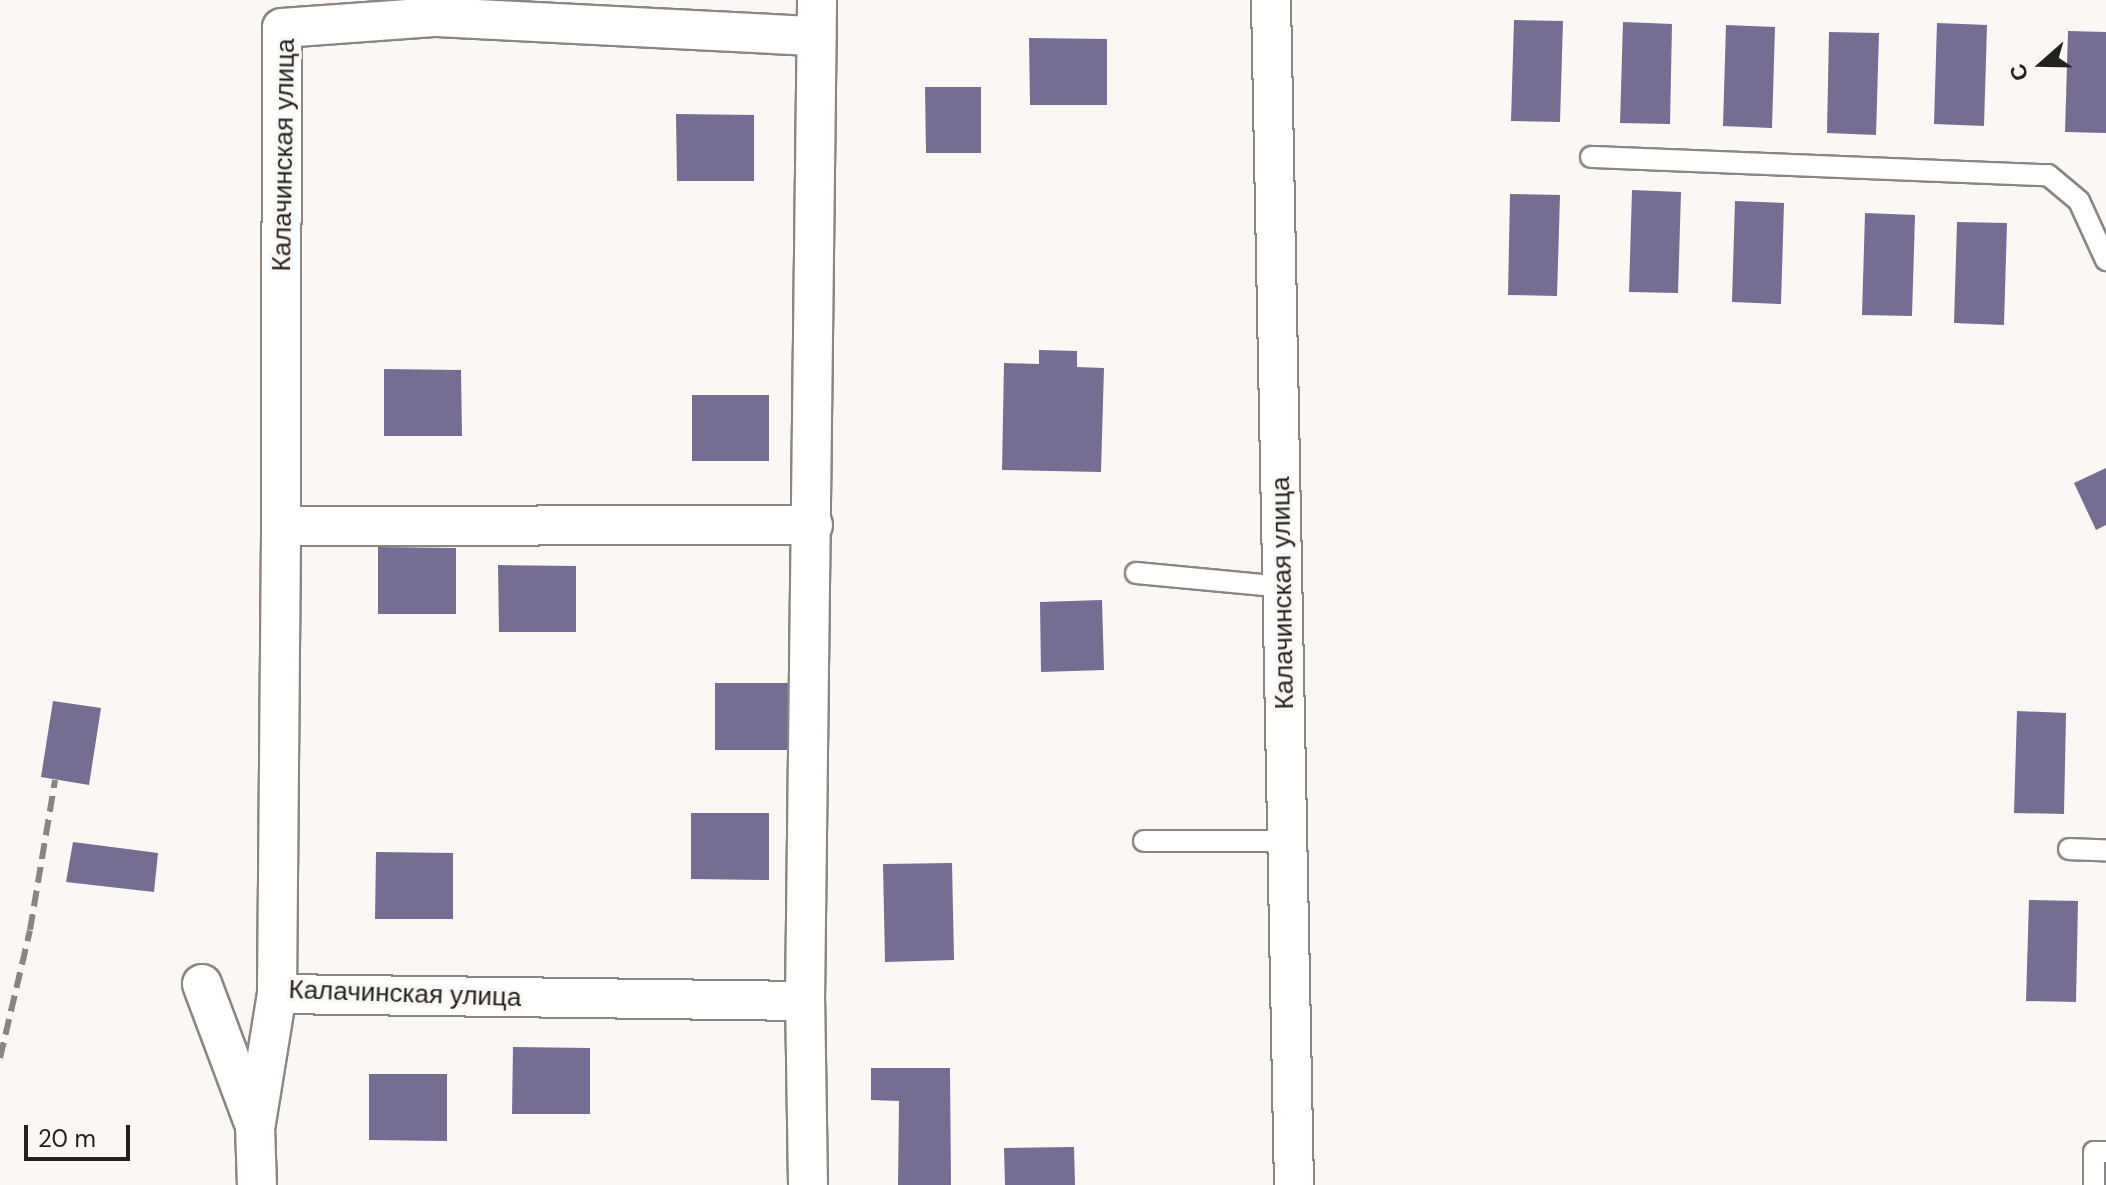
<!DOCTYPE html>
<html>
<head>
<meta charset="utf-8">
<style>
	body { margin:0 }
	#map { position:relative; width:2106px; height:1185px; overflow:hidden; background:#fbf7f4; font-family:"DM Sans",sans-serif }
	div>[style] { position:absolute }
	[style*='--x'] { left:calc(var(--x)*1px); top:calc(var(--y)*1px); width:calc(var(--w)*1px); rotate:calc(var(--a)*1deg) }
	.building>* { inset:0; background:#766e92 }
	.roads { filter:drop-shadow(2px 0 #8a8684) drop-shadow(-2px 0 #8a8684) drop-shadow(0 2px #8a8684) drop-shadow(0 -2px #8a8684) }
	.lane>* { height:20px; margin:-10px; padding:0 10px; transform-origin:10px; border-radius:10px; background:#fff }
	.street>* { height:38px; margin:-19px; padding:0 19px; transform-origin:19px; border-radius:19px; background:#fff }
	.rail>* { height:6px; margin-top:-3px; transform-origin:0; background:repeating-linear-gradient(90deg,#888583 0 16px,transparent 0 24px) }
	span { translate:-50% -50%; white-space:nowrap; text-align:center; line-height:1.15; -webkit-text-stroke:6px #fbf7f4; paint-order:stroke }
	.street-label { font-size:26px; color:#242221 }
	.north { position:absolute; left:2002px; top:24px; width:80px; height:80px; -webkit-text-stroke:6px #fbf7f4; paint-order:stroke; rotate:250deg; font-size:22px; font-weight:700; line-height:32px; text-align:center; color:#242221 }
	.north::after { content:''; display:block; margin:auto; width:28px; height:36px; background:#242221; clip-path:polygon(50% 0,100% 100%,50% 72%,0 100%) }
	.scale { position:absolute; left:24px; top:1125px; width:106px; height:36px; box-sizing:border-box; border:4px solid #242221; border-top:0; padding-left:10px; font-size:24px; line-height:28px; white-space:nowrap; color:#242221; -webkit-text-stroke:6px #fbf7f4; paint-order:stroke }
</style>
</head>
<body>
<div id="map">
	<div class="building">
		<div style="clip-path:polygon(1514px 20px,1563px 21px,1560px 122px,1511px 121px)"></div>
		<div style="clip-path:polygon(1623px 22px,1672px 24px,1670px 124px,1620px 123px)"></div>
		<div style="clip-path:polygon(1937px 23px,1987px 25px,1984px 126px,1934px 124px)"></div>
		<div style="clip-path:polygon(1726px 25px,1775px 27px,1772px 128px,1723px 126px)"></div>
		<div style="clip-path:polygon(2068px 31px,2106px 32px,2106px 133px,2065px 132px)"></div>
		<div style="clip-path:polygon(1829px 32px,1879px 33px,1876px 135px,1827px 133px)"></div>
		<div style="clip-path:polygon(1029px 38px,1107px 39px,1107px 105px,1030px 105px)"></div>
		<div style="clip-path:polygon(925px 87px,981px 87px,981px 153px,926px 153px)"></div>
		<div style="clip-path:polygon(676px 114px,754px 115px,754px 181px,677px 181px)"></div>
		<div style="clip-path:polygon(1632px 190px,1681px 192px,1678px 293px,1629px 292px)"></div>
		<div style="clip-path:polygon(1510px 194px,1560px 195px,1557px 296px,1508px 295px)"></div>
		<div style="clip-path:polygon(1735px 201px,1784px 203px,1781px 304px,1732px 302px)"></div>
		<div style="clip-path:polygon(1865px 213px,1915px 215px,1912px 316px,1862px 315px)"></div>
		<div style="clip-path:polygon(1957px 222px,2007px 223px,2004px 325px,1954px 323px)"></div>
		<div style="clip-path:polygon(1039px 350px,1077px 351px,1077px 367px,1104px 368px,1101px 472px,1002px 470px,1004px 363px,1039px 364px)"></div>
		<div style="clip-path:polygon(384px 369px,461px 370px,462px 436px,384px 436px)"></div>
		<div style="clip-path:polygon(692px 395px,769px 395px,769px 461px,692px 461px)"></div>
		<div style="clip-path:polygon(2106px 468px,2106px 525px,2096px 530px,2074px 483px)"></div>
		<div style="clip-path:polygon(378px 547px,456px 548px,456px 614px,378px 614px)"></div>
		<div style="clip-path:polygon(498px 565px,576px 566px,576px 632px,499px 632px)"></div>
		<div style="clip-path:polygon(1102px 600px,1104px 670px,1041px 672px,1040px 602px)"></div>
		<div style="clip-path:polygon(715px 683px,792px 683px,792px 750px,715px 750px)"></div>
		<div style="clip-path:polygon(53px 701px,101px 708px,89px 785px,41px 777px)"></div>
		<div style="clip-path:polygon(2017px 711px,2066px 713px,2064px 814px,2014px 813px)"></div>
		<div style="clip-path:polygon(691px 813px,769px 813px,769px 880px,691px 879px)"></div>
		<div style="clip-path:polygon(73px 842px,158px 853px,154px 892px,66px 882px)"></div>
		<div style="clip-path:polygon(376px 852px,453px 853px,453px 919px,375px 919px)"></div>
		<div style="clip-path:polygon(952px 863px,954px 960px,885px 962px,883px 864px)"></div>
		<div style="clip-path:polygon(2029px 900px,2078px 901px,2076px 1002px,2026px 1001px)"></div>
		<div style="clip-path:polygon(513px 1047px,590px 1048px,590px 1114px,512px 1114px)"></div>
		<div style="clip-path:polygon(871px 1068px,950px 1068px,951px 1185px,898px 1185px,899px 1101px,871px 1100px)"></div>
		<div style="clip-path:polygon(369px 1074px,447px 1074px,447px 1141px,369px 1140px)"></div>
		<div style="clip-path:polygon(1074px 1147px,1075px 1185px,1005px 1185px,1004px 1148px)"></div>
	</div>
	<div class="roads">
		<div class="lane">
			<div style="--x:1591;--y:157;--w:457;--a:2.3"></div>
			<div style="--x:2048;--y:175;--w:40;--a:40"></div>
			<div style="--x:2079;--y:201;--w:65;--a:65.4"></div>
			<div style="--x:1136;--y:573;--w:148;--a:5.4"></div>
			<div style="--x:1144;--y:841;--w:143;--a:0"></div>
			<div style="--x:2069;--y:849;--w:37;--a:2"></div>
			<div style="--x:2094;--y:1185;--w:33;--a:-90"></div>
			<div style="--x:2094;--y:1152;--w:12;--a:0"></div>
		</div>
		<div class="street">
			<div style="--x:1271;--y:0;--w:1185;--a:88.89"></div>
			<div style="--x:281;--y:526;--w:498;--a:-89.9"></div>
			<div style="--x:282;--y:28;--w:155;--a:-4.1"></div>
			<div style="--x:437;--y:17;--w:380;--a:2.9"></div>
			<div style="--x:202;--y:984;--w:152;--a:69.5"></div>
			<div style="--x:255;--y:1126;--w:59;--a:88.1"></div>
			<div style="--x:805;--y:1001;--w:528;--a:-179.24"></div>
			<div style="--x:277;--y:994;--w:468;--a:-89.5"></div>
			<div style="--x:281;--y:526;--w:532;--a:-0.11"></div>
			<div style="--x:256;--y:1123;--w:131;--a:-80.8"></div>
			<div style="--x:808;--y:1185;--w:184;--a:-90.9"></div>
			<div style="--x:805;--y:1001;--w:1001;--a:-89.31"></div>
		</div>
	</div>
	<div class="rail">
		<div style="--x:0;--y:1058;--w:131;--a:-76.8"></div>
		<div style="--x:30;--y:930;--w:152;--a:-80.5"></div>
	</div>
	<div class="street-label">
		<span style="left:284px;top:155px;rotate:-89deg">Калачинская улица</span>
		<span style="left:1283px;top:593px;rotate:-91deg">Калачинская улица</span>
		<span style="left:405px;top:994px;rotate:2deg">Калачинская улица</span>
	</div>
	<div class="north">С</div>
	<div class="scale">20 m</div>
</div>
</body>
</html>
